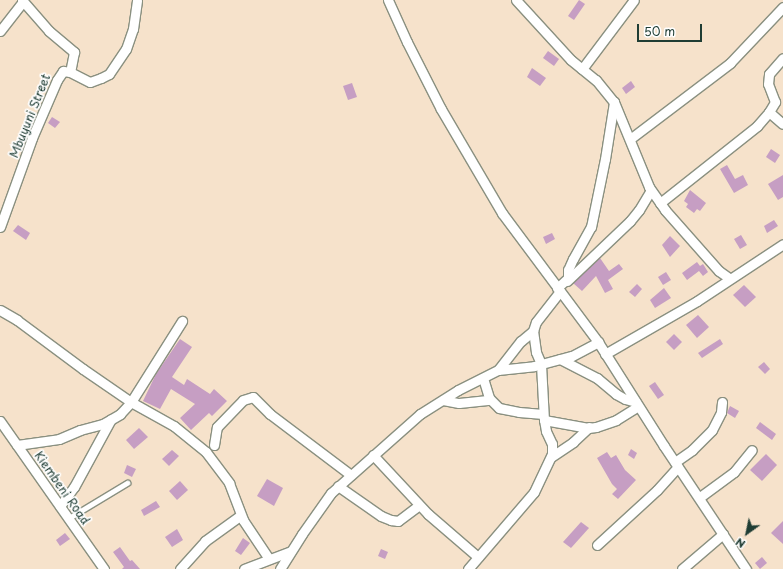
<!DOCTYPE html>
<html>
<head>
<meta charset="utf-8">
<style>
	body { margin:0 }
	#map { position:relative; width:783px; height:569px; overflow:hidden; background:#f6e2cb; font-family:"Playpen Sans",sans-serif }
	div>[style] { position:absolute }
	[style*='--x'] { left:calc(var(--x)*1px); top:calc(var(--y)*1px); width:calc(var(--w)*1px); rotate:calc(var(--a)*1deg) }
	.building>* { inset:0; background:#c69ec3 }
	.roads { filter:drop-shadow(1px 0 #8a9080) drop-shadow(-1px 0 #8a9080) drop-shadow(0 1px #8a9080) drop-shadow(0 -1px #8a9080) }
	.lane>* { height:4.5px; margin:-2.25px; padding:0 2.25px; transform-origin:2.25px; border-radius:2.25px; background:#fff }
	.street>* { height:9px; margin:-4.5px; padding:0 4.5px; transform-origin:4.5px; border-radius:4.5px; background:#fff }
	span { translate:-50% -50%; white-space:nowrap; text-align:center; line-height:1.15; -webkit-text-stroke:3.5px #fff; paint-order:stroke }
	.street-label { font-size:12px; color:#1f3d34 }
	.north { position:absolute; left:727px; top:513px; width:40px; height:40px; -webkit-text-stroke:3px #fff; paint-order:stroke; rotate:213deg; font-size:11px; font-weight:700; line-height:16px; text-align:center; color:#1f3d34 }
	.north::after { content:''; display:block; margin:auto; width:14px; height:18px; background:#1f3d34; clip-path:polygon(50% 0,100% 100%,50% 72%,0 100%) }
	.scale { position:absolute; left:637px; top:24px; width:65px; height:18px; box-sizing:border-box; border:2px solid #1f3d34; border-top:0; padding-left:5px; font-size:12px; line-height:14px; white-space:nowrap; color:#1f3d34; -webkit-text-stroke:3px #fff; paint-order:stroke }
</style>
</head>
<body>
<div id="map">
	<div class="building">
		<div style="clip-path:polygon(579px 0,585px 4px,574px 20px,568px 16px)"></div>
		<div style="clip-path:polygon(548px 51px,559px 59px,554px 66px,543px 58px)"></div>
		<div style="clip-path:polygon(532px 68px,546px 78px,540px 86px,527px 77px)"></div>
		<div style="clip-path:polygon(631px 81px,635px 87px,626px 94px,622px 88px)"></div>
		<div style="clip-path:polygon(352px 83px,357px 97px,348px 100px,343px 86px)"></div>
		<div style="clip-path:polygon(52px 117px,60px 122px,55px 128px,48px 123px)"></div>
		<div style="clip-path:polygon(771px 149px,780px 155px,775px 163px,766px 157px)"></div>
		<div style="clip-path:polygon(727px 165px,735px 179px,743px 175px,748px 185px,734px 193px,720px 169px)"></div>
		<div style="clip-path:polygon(783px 175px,783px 197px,778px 200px,768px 184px)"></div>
		<div style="clip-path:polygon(690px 190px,706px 203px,700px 211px,697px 209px,694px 213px,686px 207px,688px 204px,684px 201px)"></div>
		<div style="clip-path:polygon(774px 220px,778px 226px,767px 233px,764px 226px)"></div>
		<div style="clip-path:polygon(18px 225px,30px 233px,26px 240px,13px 231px)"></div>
		<div style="clip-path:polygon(552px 233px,555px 239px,546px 244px,543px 237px)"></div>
		<div style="clip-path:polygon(741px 235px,747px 245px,740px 249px,734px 239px)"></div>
		<div style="clip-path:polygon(670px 236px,680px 246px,670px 257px,662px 245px)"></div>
		<div style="clip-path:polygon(600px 258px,609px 271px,619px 264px,623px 269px,608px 280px,613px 289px,605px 293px,596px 276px,582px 291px,573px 283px)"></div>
		<div style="clip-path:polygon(697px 262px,700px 266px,703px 264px,708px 272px,703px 276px,699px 271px,687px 280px,682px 273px)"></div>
		<div style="clip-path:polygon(666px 272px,671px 280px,663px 285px,658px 277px)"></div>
		<div style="clip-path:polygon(637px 284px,642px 289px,635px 297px,629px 292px)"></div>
		<div style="clip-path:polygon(744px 285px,756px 297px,745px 307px,733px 295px)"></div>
		<div style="clip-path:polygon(664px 288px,671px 298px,655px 308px,650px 300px)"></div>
		<div style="clip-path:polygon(698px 315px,709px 327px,697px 338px,686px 325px)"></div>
		<div style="clip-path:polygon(674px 334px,682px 342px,674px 350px,666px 342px)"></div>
		<div style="clip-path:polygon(180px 339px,192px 347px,172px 377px,184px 385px,187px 379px,210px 394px,214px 389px,227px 401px,212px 416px,209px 413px,191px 430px,180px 418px,195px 404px,171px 389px,160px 409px,143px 401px,156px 374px)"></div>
		<div style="clip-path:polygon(720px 339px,723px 344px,702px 358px,698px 353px)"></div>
		<div style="clip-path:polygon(764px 362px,770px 369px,765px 374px,758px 367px)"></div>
		<div style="clip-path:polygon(655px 382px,664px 395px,658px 399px,649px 386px)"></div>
		<div style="clip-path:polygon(730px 406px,739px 411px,735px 418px,727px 413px)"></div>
		<div style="clip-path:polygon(760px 422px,776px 434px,772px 440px,756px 428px)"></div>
		<div style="clip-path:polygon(139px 428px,148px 437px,134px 449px,126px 440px)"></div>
		<div style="clip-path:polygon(631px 449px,637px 453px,634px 459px,628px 455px)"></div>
		<div style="clip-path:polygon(172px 450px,179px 456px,169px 466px,162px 459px)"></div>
		<div style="clip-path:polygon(607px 452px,611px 458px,616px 455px,625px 470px,636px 480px,618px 499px,612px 494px,617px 489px,612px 484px,597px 458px)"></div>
		<div style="clip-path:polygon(766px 454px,777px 465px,762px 481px,750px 470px)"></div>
		<div style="clip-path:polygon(127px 465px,136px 469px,132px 477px,124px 473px)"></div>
		<div style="clip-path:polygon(267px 479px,283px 488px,274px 506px,257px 496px)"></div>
		<div style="clip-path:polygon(180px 481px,188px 490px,177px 500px,169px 491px)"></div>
		<div style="clip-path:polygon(156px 501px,160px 507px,144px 516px,141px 510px)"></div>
		<div style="clip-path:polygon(783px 521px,783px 544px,771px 533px)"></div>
		<div style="clip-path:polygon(581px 522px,589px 528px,571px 548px,563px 542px)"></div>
		<div style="clip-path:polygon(177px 529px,183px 540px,172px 547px,165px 537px)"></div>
		<div style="clip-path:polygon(65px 533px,70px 539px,60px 546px,56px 540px)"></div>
		<div style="clip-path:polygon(243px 538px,250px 543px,241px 555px,235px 551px)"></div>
		<div style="clip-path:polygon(120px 547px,130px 561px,132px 560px,140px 569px,122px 569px,124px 567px,113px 552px)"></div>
		<div style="clip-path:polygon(381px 549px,388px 552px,385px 559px,378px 556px)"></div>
		<div style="clip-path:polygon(762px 557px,767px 563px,760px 569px,755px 563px)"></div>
	</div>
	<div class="roads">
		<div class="lane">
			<div style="--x:69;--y:518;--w:68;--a:-31.1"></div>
		</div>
		<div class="street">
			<div style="--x:22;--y:0;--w:41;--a:48.9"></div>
			<div style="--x:49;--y:31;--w:33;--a:40"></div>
			<div style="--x:74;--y:52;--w:20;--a:101"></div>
			<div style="--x:388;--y:0;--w:46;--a:65.7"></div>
			<div style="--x:407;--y:42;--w:75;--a:63.1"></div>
			<div style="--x:441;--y:109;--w:121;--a:59.6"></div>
			<div style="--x:502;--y:213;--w:161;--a:53.3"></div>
			<div style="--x:598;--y:342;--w:123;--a:57.6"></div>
			<div style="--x:664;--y:446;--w:148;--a:56.3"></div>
			<div style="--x:516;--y:0;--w:81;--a:47.5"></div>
			<div style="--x:571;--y:60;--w:32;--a:39"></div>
			<div style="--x:596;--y:80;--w:28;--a:51"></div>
			<div style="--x:614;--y:102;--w:92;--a:67.6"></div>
			<div style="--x:649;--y:187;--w:28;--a:55"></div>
			<div style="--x:665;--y:210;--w:81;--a:48.5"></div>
			<div style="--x:719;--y:271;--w:12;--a:35"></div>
			<div style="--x:0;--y:31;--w:37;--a:-52"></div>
			<div style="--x:582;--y:69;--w:86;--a:-53"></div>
			<div style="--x:769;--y:112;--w:18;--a:41"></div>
			<div style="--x:630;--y:139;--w:126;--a:-37.2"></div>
			<div style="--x:730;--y:63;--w:77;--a:-46.6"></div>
			<div style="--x:660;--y:203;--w:124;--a:-38.4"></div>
			<div style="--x:757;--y:126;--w:18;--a:-49"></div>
			<div style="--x:769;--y:112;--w:12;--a:-59"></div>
			<div style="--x:775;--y:102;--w:19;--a:-111"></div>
			<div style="--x:768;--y:84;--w:10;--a:-84"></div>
			<div style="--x:769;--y:74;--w:21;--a:-49"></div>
			<div style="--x:0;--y:227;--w:95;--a:-70.2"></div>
			<div style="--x:32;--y:138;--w:63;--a:-66.7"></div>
			<div style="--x:57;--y:80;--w:11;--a:-56"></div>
			<div style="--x:63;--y:71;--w:7;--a:8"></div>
			<div style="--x:70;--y:72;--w:22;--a:27"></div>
			<div style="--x:90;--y:82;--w:12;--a:-20"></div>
			<div style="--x:101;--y:78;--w:9;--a:-27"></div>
			<div style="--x:109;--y:74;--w:30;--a:-56"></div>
			<div style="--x:126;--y:49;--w:21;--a:-71"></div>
			<div style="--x:133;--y:29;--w:29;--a:-82"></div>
			<div style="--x:567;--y:281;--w:87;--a:-43.6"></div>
			<div style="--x:630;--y:221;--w:14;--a:-51"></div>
			<div style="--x:639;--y:210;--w:23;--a:-59"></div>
			<div style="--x:557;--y:288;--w:15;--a:-42"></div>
			<div style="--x:568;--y:278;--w:8;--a:-90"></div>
			<div style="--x:568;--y:270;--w:12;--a:-66"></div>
			<div style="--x:573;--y:259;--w:37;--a:-61"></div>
			<div style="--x:591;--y:227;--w:69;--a:-78.4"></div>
			<div style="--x:605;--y:159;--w:58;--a:-81"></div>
			<div style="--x:0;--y:310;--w:20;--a:30"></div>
			<div style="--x:17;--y:320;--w:82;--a:36.6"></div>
			<div style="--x:83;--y:369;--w:58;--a:34.5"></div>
			<div style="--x:131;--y:402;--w:49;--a:29.2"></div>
			<div style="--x:174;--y:426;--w:41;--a:39.1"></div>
			<div style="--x:206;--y:452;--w:39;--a:53"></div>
			<div style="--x:229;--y:483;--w:40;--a:69"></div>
			<div style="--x:243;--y:520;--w:47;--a:56.3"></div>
			<div style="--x:605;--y:354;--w:106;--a:-29.9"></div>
			<div style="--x:697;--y:301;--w:103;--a:-33.5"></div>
			<div style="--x:560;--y:359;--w:42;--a:27.2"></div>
			<div style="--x:597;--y:378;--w:25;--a:40"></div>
			<div style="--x:616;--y:394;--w:10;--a:29"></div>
			<div style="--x:625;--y:399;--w:11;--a:15"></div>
			<div style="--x:498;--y:370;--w:37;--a:-52"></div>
			<div style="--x:521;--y:341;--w:16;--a:-40"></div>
			<div style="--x:483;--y:378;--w:21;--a:73"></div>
			<div style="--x:489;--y:398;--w:14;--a:45"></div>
			<div style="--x:499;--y:408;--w:20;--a:11"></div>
			<div style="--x:519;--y:412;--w:24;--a:5"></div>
			<div style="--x:443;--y:400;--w:16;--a:11"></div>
			<div style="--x:459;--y:403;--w:31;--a:-6"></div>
			<div style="--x:544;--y:420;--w:45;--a:10.3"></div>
			<div style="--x:588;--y:428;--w:8;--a:-7"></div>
			<div style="--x:596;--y:427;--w:21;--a:-19"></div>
			<div style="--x:616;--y:420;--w:26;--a:-32"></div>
			<div style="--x:0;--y:421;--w:181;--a:54.9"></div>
			<div style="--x:17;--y:445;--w:42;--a:-8.1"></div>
			<div style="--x:59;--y:439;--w:23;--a:-23"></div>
			<div style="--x:80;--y:430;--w:24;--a:-15"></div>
			<div style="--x:103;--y:424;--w:20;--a:-30"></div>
			<div style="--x:120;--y:414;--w:16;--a:-47"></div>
			<div style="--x:131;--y:402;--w:96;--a:-57.8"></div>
			<div style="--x:214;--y:445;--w:18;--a:-81"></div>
			<div style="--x:217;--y:427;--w:37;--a:-46"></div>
			<div style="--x:243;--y:400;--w:10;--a:-17"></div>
			<div style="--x:253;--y:397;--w:24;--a:45"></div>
			<div style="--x:270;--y:414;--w:101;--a:37"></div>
			<div style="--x:373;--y:455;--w:81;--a:47"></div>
			<div style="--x:428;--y:514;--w:66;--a:40.7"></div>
			<div style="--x:551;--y:457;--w:27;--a:-34"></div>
			<div style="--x:573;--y:442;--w:22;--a:-43"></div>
			<div style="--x:675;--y:462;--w:21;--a:-35"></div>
			<div style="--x:692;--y:450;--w:28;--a:-45"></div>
			<div style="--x:712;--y:430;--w:20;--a:-63"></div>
			<div style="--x:721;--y:412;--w:10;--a:-84"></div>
			<div style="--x:338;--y:486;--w:52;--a:34.9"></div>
			<div style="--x:381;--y:516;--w:11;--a:22"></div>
			<div style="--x:391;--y:520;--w:7;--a:8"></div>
			<div style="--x:398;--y:521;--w:26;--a:-37"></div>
			<div style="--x:700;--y:497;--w:42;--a:-36.3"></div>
			<div style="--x:734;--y:472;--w:28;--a:-51"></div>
			<div style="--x:60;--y:506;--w:24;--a:-54"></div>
			<div style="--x:74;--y:487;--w:77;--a:-61.4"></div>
			<div style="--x:597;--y:545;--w:81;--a:-42.5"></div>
			<div style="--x:657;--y:490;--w:31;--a:-48"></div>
			<div style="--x:180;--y:569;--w:38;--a:-48"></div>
			<div style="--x:205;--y:541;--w:44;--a:-35.8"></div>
			<div style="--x:244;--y:569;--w:50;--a:-21"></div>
			<div style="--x:280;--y:569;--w:41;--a:-57.8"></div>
			<div style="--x:302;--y:534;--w:50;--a:-54.7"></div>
			<div style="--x:331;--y:493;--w:119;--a:-41.6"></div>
			<div style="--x:420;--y:414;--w:45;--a:-32.3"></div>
			<div style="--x:458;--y:390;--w:45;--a:-26.6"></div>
			<div style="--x:498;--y:370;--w:36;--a:-6"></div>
			<div style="--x:534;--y:366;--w:39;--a:-15"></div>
			<div style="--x:572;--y:356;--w:30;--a:-28"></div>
			<div style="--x:468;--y:569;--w:101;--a:-49.4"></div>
			<div style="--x:534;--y:492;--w:42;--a:-64.7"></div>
			<div style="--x:552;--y:454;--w:10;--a:-90"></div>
			<div style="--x:552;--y:444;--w:14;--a:-115"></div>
			<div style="--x:546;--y:431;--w:11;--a:-100"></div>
			<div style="--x:544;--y:420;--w:56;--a:-93.1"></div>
			<div style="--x:541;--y:364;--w:13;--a:-113"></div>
			<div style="--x:536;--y:352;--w:21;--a:-98"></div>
			<div style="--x:533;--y:331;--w:9;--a:-72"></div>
			<div style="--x:536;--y:322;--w:39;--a:-52"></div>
			<div style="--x:682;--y:569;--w:54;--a:-40.5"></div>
		</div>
	</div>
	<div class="street-label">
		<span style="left:30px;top:116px;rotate:-68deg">Mbuyuni Street</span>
		<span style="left:62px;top:488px;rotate:55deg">Kiembeni Road</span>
	</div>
	<div class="north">N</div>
	<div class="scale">50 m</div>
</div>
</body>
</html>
